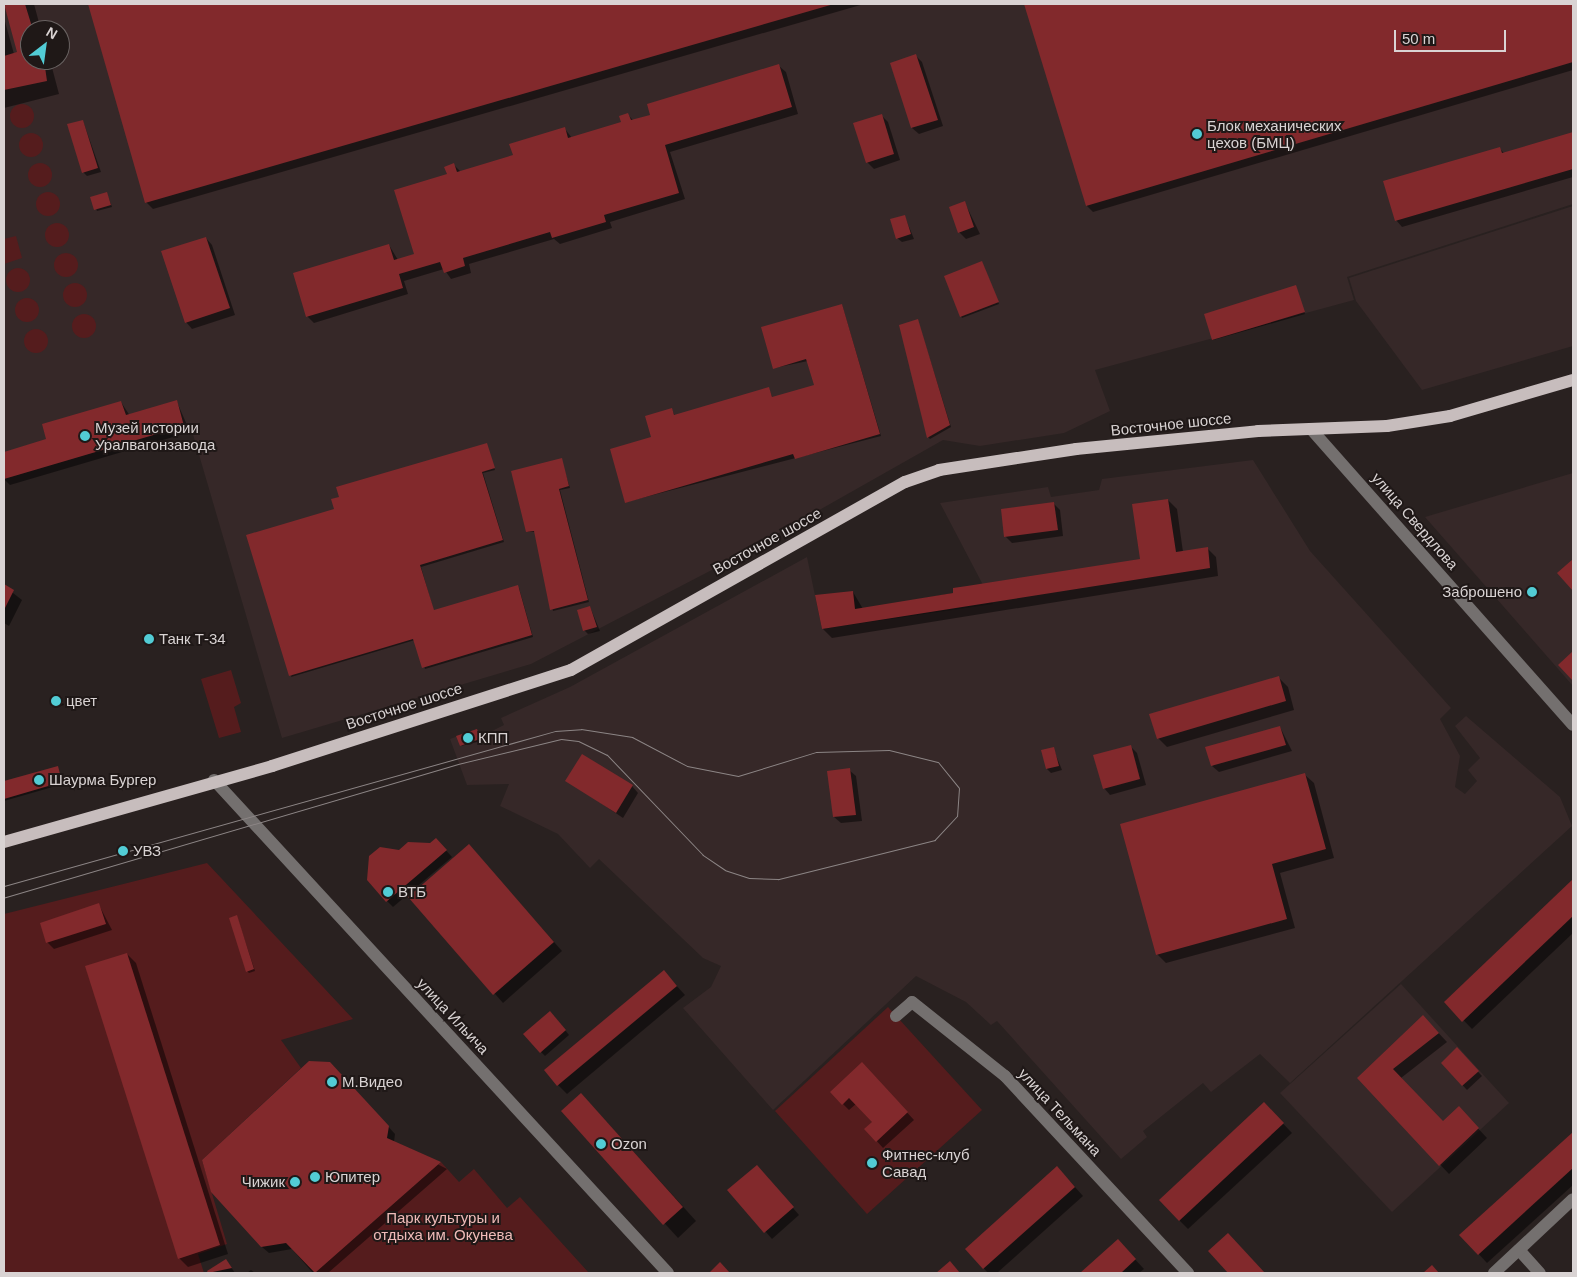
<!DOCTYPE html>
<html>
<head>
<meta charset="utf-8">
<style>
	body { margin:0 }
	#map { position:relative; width:1577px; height:1277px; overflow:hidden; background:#292120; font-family:Helvetica,sans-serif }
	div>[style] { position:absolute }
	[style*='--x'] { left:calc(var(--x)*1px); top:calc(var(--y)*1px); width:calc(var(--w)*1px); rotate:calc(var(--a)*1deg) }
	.built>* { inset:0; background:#362828 }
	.green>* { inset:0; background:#551c1d }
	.round { border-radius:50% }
	.shadow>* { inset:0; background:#0007 }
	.building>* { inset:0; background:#82292c }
	.minor>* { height:12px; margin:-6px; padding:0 6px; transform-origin:6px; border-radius:6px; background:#74706f }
	.major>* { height:12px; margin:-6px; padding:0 6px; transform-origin:6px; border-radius:6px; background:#c7bdbd }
	.tram>* { height:1px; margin:-0.5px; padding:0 0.5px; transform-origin:0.5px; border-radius:0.5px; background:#8c8585 }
	.dots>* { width:14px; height:14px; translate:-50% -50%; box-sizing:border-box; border:2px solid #1f1817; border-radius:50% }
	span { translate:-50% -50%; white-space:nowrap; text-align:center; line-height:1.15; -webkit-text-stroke:4px #1f1817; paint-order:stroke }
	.poi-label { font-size:15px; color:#d9d3d3 }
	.left { translate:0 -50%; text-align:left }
	.right { translate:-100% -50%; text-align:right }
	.street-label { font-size:15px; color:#d9d3d3 }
	.park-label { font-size:15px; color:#efbbb8 }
	.frame { position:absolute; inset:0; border:5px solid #d9d3d3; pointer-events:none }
	.north { position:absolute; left:20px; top:20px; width:50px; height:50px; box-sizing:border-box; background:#1f1817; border:1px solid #696362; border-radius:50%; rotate:30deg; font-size:14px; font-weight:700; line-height:20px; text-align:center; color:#d9d3d3 }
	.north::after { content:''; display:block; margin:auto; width:18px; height:22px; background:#52ccd5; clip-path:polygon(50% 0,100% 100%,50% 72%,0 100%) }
	.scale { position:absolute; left:1394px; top:30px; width:112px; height:22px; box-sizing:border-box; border:2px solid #d9d3d3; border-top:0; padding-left:6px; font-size:15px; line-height:18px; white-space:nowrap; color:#d9d3d3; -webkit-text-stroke:4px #1f1817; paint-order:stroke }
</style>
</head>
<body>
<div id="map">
	<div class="built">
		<div style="clip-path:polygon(evenodd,4px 4px,1573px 4px,1573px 204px,1347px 277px,1354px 300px,1095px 370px,1110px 411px,1064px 433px,980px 446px,943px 440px,731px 560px,531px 664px,282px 738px,190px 424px,4px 479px,4px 4px,30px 30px,60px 30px,60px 60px,30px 60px,30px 30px)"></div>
		<div style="clip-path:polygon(1573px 206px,1573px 346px,1422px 390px,1356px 301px,1349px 278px)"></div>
		<div style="clip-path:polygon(1253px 460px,1310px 551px,1451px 708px,1440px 719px,1460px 756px,1455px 787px,1465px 794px,1477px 781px,1468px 770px,1480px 758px,1455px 726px,1466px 716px,1560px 797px,1572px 826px,1290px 1083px,1260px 1054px,1211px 1092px,1203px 1083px,1143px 1131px,1147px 1137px,1121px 1159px,997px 1021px,991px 1025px,966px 1002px,916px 976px,773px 1110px,683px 1008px,711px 987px,721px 966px,703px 958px,599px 859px,590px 868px,558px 834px,500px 806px,509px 784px,467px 785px,450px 739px,477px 729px,480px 737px,504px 725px,501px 718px,570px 687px,807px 557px,822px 629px,993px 604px,940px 503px,1048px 487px,1051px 497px,1099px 490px,1102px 479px)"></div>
		<div style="clip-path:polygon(1573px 473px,1573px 686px,1425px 517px)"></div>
		<div style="clip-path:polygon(1401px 984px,1509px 1103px,1392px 1212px,1280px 1093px)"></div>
	</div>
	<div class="green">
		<div class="round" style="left:10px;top:104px;width:24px;height:24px"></div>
		<div class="round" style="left:19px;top:133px;width:24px;height:24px"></div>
		<div class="round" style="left:28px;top:163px;width:24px;height:24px"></div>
		<div class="round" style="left:36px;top:192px;width:24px;height:24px"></div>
		<div class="round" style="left:45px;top:223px;width:24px;height:24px"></div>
		<div style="clip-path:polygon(16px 236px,22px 258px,4px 264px,4px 239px)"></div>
		<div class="round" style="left:54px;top:253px;width:24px;height:24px"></div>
		<div class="round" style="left:6px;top:268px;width:24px;height:24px"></div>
		<div class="round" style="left:63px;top:283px;width:24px;height:24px"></div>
		<div class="round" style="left:15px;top:298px;width:24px;height:24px"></div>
		<div class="round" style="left:72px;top:314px;width:24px;height:24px"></div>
		<div class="round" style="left:24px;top:329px;width:24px;height:24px"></div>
		<div style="clip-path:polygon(231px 670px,241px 703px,234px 707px,241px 732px,219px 738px,201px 679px)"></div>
		<div style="clip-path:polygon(207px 863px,353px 1019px,281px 1040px,301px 1068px,202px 1160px,227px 1244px,198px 1254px,204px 1273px,4px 1273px,4px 914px)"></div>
		<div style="clip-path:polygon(888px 1007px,982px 1110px,867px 1214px,775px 1111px)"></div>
		<div style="clip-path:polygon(441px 1162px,459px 1182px,474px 1169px,507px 1208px,520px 1197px,589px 1273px,315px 1273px)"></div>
	</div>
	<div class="shadow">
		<div style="clip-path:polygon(4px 4px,34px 4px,41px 30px,30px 30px,30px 60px,50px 60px,59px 94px,4px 108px,4px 18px,14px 54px,19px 52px)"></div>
		<div style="clip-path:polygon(89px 4px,864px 4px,153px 209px,146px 202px)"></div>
		<div style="clip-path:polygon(1025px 4px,1573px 4px,1573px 70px,1093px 212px,1087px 206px)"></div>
		<div style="clip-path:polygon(916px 56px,922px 62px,943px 126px,919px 134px,912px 128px,891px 64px)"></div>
		<div style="clip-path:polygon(779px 66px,786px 72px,798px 114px,670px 152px,685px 199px,610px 222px,612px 228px,560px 244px,554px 239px,469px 264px,471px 273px,451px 279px,444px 269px,404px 281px,408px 294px,314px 323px,307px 316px,389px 245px,398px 260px,415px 255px,454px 165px,461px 172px,514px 156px,565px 129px,572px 138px,623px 123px,628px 115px,634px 121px,651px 116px)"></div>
		<div style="clip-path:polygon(881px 115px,888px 122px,900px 160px,874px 169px,867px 162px)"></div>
		<div style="clip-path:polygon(83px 121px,101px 172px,87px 176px,83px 172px)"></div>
		<div style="clip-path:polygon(1573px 134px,1573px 177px,1402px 227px,1396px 220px,1500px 149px,1505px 154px)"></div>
		<div style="clip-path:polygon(107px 194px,112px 207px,97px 211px,91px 198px)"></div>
		<div style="clip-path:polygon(965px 203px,980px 234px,966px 239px,959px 232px)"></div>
		<div style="clip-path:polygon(905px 217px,914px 239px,902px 242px,897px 238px)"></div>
		<div style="clip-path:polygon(206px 238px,212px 245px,235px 315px,192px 329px,186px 322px)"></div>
		<div style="clip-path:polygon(982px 262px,999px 304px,962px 318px,961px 316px)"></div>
		<div style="clip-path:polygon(1296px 287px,1305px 314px,1213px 340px,1206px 314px)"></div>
		<div style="clip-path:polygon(842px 305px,881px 436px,626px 502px,653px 438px,672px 410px,675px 416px,769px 389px,773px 399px,816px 386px,808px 361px,774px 368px)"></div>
		<div style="clip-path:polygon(918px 321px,951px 427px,930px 439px,928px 437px)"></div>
		<div style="clip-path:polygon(121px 402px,130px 416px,177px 402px,190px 432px,10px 485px,4px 479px,4px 453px,48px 440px)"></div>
		<div style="clip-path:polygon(486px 444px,495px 470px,483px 473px,504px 542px,421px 567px,434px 612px,519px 588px,533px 637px,425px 669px,415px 640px,291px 677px,336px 510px)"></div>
		<div style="clip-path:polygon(561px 460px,570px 488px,560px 490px,589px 602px,553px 611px,535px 532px,528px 532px,512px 472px)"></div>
		<div style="clip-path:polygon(1168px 500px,1177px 509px,1183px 552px,1207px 548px,1216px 557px,1218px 576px,832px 638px,823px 629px,816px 596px,853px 592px,863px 609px,1141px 560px)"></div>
		<div style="clip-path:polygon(1053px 503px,1060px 510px,1063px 536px,1012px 543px,1005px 536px)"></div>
		<div style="clip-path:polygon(4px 586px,22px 600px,9px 626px,4px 623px)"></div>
		<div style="clip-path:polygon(590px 607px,600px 631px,588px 634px,584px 630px)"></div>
		<div style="clip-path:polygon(1279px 678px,1288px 687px,1294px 710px,1167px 747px,1158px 738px)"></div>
		<div style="clip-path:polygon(60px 697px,64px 705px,55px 708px,53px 706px)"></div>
		<div style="clip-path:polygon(1280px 727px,1292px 751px,1219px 772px,1212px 766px)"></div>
		<div style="clip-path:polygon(478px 732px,481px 741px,461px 746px)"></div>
		<div style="clip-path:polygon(1130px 746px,1137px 753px,1146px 785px,1110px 795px,1104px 788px)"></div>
		<div style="clip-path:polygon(1053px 748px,1062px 770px,1051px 773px,1047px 769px)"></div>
		<div style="clip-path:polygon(57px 768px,63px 784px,4px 801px,4px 783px)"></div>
		<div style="clip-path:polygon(849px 770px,856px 776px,862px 821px,841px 823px,834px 817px)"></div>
		<div style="clip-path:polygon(1305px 775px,1314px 783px,1334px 858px,1280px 873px,1295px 928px,1166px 963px,1157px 954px)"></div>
		<div style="clip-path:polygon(567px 780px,632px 786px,638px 793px,623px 818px)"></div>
		<div style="clip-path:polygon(442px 846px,452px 857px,393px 907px,387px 901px)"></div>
		<div style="clip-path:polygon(469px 846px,562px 951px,503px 1003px,410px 897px)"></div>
		<div style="clip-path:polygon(1573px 880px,1573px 933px,1472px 1029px,1446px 1002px)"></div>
		<div style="clip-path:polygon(99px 905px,112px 930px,54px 949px,47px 942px)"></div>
		<div style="clip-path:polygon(237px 917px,255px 971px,249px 973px,247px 971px)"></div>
		<div style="clip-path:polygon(127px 954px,136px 963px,228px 1254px,188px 1267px,179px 1258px)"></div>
		<div style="clip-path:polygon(664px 972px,685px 995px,567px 1094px,558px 1085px)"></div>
		<div style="clip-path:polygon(554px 1016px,569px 1035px,545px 1056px,541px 1052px)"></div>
		<div style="clip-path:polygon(1432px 1026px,1447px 1042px,1401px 1078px,1443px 1123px,1459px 1108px,1487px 1138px,1449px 1174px,1358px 1078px)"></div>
		<div style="clip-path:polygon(1457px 1049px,1482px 1076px,1467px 1090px,1442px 1063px)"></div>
		<div style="clip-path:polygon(337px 1070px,395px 1134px,394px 1142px,447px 1169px,328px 1273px,313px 1273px,292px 1249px,269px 1253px,262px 1247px)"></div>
		<div style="clip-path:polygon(868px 1070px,914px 1120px,883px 1148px,866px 1129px,873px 1122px,856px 1104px,849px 1110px,843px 1104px)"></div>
		<div style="clip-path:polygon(594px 1108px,696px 1221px,678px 1238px,562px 1111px)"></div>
		<div style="clip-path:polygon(1273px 1113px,1292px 1133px,1188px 1229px,1179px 1220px)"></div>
		<div style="clip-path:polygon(1573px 1133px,1573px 1185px,1487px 1263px,1461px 1235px)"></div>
		<div style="clip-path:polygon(763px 1173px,799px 1215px,772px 1239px,729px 1190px)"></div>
		<div style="clip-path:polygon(1066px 1177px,1083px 1196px,997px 1273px,988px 1273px,966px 1249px)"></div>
		<div style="clip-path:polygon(1118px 1241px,1144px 1269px,1139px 1273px,1082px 1273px)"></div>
		<div style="clip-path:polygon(226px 1260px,235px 1273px,210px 1273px,209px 1271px)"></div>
		<div style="clip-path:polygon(251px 1270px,255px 1273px,247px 1273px)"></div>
	</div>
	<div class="building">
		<div style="clip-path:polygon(4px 4px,25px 4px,33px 30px,30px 60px,44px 60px,47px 81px,4px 90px,4px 56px,17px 52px)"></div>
		<div style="clip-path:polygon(88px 4px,834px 4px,145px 203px)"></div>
		<div style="clip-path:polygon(1024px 4px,1573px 4px,1573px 62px,1086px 206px)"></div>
		<div style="clip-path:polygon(916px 54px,938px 120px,911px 128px,890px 63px)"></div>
		<div style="clip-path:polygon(779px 64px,792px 107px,665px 145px,679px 193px,604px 215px,606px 222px,552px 238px,550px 232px,463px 258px,465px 266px,444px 273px,440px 262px,399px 274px,403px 288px,306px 317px,293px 273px,389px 244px,394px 260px,414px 254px,394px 190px,447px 174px,444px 167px,454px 163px,457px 172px,513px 155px,509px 144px,565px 127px,568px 138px,621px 122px,619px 116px,628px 113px,631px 120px,650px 115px,647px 104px)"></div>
		<div style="clip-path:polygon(882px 114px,894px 154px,866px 163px,853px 123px)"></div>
		<div style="clip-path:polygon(83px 120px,98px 168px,82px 173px,67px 124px)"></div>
		<div style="clip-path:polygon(1573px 132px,1573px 169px,1395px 221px,1383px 181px,1500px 147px,1502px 153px)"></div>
		<div style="clip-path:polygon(107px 192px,111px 205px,94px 210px,90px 197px)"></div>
		<div style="clip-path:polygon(965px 201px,974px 227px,958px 233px,949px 207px)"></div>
		<div style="clip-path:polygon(905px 215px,911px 234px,896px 239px,890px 219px)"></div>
		<div style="clip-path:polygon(206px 237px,230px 308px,185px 323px,161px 251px)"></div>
		<div style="clip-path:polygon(982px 261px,999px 302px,960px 317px,944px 276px)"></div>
		<div style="clip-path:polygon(1296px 285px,1305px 312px,1212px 340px,1204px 314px)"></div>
		<div style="clip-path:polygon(842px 304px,880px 434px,795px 459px,793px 454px,625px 503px,610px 449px,651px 437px,645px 416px,672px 408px,674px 415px,769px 387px,772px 397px,814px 385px,806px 359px,773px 369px,761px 327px)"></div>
		<div style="clip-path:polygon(918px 319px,950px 425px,927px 438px,899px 325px)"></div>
		<div style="clip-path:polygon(177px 400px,184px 426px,4px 479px,4px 452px,46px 439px,42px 424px,121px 401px,126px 415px)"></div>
		<div style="clip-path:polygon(487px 443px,495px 468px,482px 472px,503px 540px,420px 565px,434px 610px,518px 585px,532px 635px,422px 668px,413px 639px,289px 676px,246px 535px,334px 509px,331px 499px,339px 497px,336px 487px)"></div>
		<div style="clip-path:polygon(562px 458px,569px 486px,559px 489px,588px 600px,550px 610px,534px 531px,526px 532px,511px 471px)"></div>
		<div style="clip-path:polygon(1168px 499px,1176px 552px,1208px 547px,1210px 568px,822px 629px,815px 595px,853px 591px,855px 609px,953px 593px,953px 588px,967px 586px,1140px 559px,1132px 504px)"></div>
		<div style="clip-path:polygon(1054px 502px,1058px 530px,1004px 537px,1001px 509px)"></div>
		<div style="clip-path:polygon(1573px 559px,1573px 591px,1557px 573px)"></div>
		<div style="clip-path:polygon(4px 584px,14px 590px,4px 610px)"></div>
		<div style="clip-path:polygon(590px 606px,597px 627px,583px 631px,577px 610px)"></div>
		<div style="clip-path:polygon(1573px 651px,1573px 681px,1558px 665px)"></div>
		<div style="clip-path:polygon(1279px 676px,1286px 701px,1157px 739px,1149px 714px)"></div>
		<div style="clip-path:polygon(61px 696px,63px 703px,52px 707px,50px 699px)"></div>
		<div style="clip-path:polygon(1280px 726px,1286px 745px,1211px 766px,1205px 747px)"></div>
		<div style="clip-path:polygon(477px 729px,480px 739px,460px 746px,456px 736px)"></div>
		<div style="clip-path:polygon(1131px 745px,1140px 779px,1103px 789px,1093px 755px)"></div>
		<div style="clip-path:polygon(1054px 747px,1059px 766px,1046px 769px,1041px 750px)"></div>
		<div style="clip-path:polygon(582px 754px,633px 785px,616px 813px,565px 781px)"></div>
		<div style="clip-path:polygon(58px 766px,62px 782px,4px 799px,4px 781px)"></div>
		<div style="clip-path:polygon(850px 768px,856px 815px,833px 817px,827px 771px)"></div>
		<div style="clip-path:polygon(1305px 773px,1326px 849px,1272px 864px,1287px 919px,1156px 955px,1120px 824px)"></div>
		<div style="clip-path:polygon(436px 838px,447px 850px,386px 902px,367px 880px,369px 856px,380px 847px,399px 850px,408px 842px,430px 843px)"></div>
		<div style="clip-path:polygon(469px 844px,554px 942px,493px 995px,408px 897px)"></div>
		<div style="clip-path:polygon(1573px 879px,1573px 916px,1462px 1022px,1444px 1002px)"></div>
		<div style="clip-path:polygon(99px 903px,106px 924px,46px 943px,40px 923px)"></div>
		<div style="clip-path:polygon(237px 915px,254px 969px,246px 972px,229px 918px)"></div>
		<div style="clip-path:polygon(127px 953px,220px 1245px,178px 1259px,85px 966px)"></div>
		<div style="clip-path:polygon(664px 970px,677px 986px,557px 1086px,544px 1070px)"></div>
		<div style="clip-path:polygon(550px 1011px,566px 1030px,540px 1053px,523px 1034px)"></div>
		<div style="clip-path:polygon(1423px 1015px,1439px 1033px,1393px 1069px,1443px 1121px,1459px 1106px,1479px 1128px,1439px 1166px,1357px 1078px)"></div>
		<div style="clip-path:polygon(1457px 1047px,1479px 1071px,1462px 1086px,1441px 1063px)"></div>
		<div style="clip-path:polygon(309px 1061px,330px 1062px,389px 1126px,387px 1138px,441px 1162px,315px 1273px,286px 1243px,261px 1247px,211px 1192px,202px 1160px)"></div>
		<div style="clip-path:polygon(862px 1062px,908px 1112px,876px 1142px,864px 1129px,872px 1122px,849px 1098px,842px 1105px,830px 1092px)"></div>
		<div style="clip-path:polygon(581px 1093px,683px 1207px,663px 1225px,561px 1111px)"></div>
		<div style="clip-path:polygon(1264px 1102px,1284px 1123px,1179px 1221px,1159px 1200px)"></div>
		<div style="clip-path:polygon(1573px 1132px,1573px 1168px,1478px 1255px,1459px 1235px)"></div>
		<div style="clip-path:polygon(757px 1165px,794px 1207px,764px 1233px,727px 1190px)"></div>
		<div style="clip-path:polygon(1057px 1166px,1075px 1187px,983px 1269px,965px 1249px)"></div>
		<div style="clip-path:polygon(1228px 1233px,1265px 1273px,1228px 1273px,1208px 1251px)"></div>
		<div style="clip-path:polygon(1118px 1239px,1136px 1259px,1121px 1273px,1080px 1273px)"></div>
		<div style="clip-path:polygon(226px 1259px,232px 1268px,208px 1273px,207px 1271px)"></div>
		<div style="clip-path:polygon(950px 1261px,960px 1273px,936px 1273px)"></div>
		<div style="clip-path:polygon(720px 1262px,730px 1273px,709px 1273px)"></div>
		<div style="clip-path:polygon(1432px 1265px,1439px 1273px,1423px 1273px)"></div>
	</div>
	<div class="minor">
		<div style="--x:1311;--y:429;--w:395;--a:48.5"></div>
		<div style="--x:214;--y:780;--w:670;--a:47.36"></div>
		<div style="--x:896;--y:1016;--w:21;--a:-41"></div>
		<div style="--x:912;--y:1002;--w:119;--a:38.5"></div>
		<div style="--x:1005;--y:1076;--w:269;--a:47.1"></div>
		<div style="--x:1519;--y:1250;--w:31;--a:48"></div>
		<div style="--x:1494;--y:1273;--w:108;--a:-43.1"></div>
	</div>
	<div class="major">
		<div style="--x:4;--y:842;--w:279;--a:-15.8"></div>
		<div style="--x:272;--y:766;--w:314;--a:-17.8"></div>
		<div style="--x:571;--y:670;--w:383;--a:-29.4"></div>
		<div style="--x:905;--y:482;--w:36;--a:-19"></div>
		<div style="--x:939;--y:470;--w:139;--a:-8.7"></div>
		<div style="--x:1076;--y:449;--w:183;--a:-5.6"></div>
		<div style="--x:1258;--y:431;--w:129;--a:-2.2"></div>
		<div style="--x:1387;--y:426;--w:64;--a:-9"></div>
		<div style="--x:1450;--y:416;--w:128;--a:-16.3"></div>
	</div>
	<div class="tram">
		<div style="--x:4;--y:886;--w:572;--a:-15.71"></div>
		<div style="--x:555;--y:731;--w:26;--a:-4"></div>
		<div style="--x:581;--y:729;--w:52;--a:8.9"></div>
		<div style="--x:632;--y:737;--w:62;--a:27.8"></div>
		<div style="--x:687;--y:766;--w:52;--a:11.1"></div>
		<div style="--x:738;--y:776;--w:82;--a:-17.1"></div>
		<div style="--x:816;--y:752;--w:73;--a:-1.6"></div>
		<div style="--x:889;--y:750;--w:50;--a:13.8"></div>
		<div style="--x:938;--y:762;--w:33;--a:51"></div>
		<div style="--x:959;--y:788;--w:28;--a:94"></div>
		<div style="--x:957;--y:816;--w:33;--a:133"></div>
		<div style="--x:935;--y:840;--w:162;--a:166"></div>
		<div style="--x:778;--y:879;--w:29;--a:-178"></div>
		<div style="--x:749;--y:878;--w:25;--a:-162"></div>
		<div style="--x:725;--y:870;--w:27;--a:-146"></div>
		<div style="--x:703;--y:855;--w:139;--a:-133.8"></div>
		<div style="--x:607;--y:755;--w:32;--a:-154"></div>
		<div style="--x:578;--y:741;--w:17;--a:-173"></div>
		<div style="--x:561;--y:739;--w:106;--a:166.4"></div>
		<div style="--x:458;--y:764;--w:473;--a:163.6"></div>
	</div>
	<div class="dots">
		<div style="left:1197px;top:134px;background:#52ccd5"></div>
		<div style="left:85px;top:436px;background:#52ccd5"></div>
		<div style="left:1532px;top:592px;background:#52ccd5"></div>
		<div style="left:149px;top:639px;background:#52ccd5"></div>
		<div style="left:56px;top:701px;background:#52ccd5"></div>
		<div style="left:468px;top:738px;background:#52ccd5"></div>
		<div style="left:39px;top:780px;background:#52ccd5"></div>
		<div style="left:123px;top:851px;background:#52ccd5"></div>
		<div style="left:388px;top:892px;background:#52ccd5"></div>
		<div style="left:332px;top:1082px;background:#52ccd5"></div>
		<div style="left:601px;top:1144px;background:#52ccd5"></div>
		<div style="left:872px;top:1163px;background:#52ccd5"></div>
		<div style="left:315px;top:1177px;background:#52ccd5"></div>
		<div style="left:295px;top:1182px;background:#52ccd5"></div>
	</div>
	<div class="poi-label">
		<span class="left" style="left:1207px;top:134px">Блок механических<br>цехов (БМЦ)</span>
		<span class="left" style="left:95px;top:436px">Музей истории<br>Уралвагонзавода</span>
		<span class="right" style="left:1522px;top:592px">Заброшено</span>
		<span class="left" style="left:159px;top:639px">Танк Т-34</span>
		<span class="left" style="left:66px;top:701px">цвет</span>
		<span class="left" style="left:478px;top:738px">КПП</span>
		<span class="left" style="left:49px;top:780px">Шаурма Бургер</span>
		<span class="left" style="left:133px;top:851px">УВЗ</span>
		<span class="left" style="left:398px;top:892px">ВТБ</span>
		<span class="left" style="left:342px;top:1082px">М.Видео</span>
		<span class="left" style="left:611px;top:1144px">Ozon</span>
		<span class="left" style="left:882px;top:1163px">Фитнес-клуб<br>Савад</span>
		<span class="left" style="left:325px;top:1177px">Юпитер</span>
		<span class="right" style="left:285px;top:1182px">Чижик</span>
	</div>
	<div class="street-label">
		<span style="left:1171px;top:424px;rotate:-6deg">Восточное шоссе</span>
		<span style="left:1415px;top:521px;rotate:49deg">улица Свердлова</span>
		<span style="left:767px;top:541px;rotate:-29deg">Восточное шоссе</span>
		<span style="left:404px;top:706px;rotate:-18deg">Восточное шоссе</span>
		<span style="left:453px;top:1016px;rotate:47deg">улица Ильича</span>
		<span style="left:1060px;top:1112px;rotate:47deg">улица Тельмана</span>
	</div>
	<div class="park-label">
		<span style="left:443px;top:1226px">Парк культуры и<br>отдыха им. Окунева</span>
	</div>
	<div class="frame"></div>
	<div class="north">N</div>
	<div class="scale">50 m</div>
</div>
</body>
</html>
